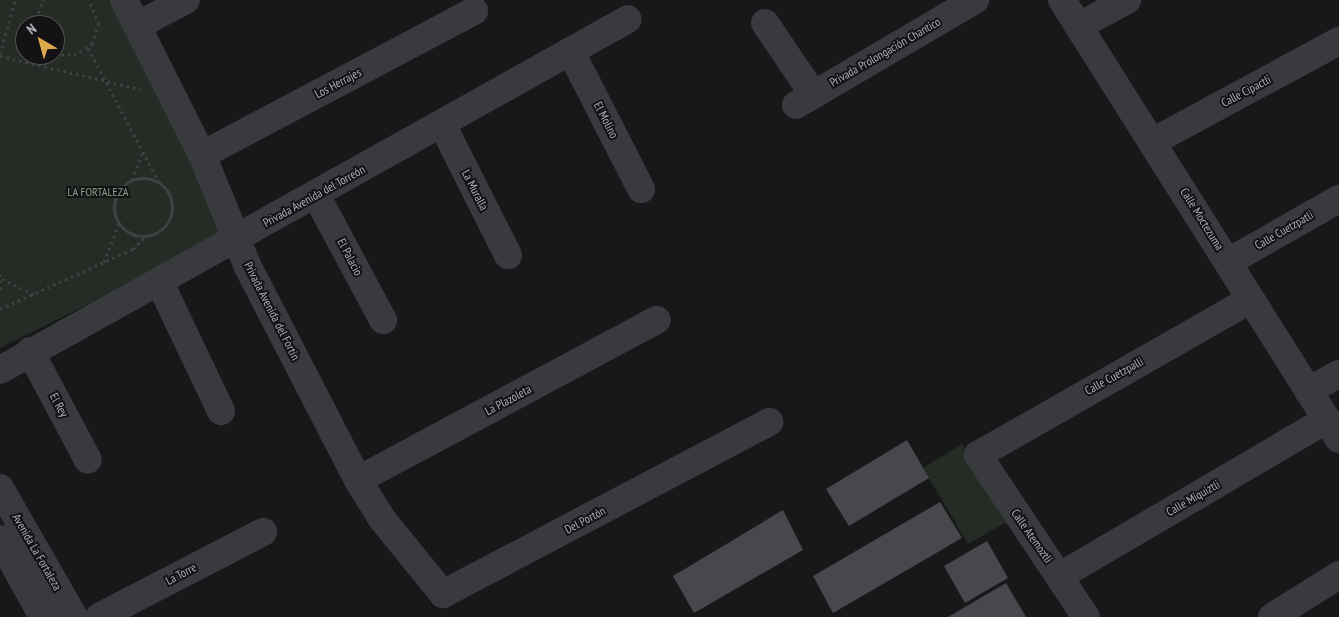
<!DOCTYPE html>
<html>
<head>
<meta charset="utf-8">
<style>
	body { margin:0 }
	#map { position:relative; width:1339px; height:617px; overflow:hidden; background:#18181a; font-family:"PT Sans Narrow",sans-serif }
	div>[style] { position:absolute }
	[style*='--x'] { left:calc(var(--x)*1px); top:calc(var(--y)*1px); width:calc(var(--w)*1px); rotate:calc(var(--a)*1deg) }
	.green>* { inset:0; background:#242c25 }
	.building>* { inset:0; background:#47484c }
	.path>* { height:3px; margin-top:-1.5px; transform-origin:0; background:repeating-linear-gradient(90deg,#3f4145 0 2.5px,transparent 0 6.5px) }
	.path>.ring { margin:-1.5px; padding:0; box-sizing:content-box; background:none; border:3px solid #3f4145; border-radius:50% }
	.minor>* { height:28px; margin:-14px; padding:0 14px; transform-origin:14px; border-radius:14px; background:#393a3e }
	span { translate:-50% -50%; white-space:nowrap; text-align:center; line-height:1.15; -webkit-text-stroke:4px #131315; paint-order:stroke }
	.street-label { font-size:12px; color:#acb0b8 }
	.park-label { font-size:12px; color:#85a186 }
	.north { position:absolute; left:15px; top:15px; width:50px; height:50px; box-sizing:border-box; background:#131315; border:1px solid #505256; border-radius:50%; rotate:322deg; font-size:14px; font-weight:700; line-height:20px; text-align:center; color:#acb0b8 }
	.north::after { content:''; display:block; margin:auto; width:18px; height:22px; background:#deaa4c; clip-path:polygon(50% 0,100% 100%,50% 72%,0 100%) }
</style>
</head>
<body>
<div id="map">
	<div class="green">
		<div style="clip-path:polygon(evenodd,0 0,113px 0,165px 100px,222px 238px,0 348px,0 0,25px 25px,55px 25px,55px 55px,25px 55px,25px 25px)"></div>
		<div style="clip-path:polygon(962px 444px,1012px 519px,968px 544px,923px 468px)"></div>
	</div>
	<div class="building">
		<div style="clip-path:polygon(907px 440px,929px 478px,849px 526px,826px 489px)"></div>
		<div style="clip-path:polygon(940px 502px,962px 538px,833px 613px,813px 576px)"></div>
		<div style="clip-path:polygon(783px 510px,803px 550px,694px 613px,673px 576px)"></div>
		<div style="clip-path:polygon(987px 541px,1008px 578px,965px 603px,944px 566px)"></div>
		<div style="clip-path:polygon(1006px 583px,1026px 617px,948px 617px)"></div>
	</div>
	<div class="path">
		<div style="--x:34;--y:25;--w:27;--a:-70"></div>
		<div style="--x:88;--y:48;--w:152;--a:62.1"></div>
		<div style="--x:0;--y:54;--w:56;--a:-74.5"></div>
		<div style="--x:55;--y:54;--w:19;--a:3"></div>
		<div style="--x:74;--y:55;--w:21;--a:-31"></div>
		<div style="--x:92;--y:44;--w:21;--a:-71"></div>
		<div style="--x:99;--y:24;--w:26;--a:-113"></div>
		<div style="--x:0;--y:56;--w:144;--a:13.3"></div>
		<div class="ring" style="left:114px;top:178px;width:55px;height:55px"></div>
		<div style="--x:132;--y:180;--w:30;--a:-69"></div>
		<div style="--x:104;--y:262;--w:41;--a:-68.5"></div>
		<div style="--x:0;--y:274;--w:20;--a:90"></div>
		<div style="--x:2;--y:279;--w:37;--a:26"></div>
		<div style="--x:0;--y:309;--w:146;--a:-24.3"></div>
		<div style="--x:133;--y:249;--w:17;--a:-45"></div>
	</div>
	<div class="minor">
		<div style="--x:124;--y:0;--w:174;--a:63.3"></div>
		<div style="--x:202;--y:155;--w:121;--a:67.7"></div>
		<div style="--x:248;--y:267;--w:240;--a:62.7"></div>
		<div style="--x:358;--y:480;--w:46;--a:58.4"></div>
		<div style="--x:382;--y:519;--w:97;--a:50.9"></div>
		<div style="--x:443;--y:594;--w:369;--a:-27.8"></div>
		<div style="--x:1062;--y:0;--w:519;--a:57.75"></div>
		<div style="--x:765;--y:23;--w:86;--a:55.9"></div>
		<div style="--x:138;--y:25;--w:54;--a:-27.5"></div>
		<div style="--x:1079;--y:26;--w:55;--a:-28.4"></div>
		<div style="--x:571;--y:52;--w:154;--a:62.9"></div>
		<div style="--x:796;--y:105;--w:208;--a:-30.4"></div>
		<div style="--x:442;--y:124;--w:147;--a:63.3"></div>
		<div style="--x:1154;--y:141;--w:210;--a:-28.4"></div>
		<div style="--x:202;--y:155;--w:308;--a:-27.9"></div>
		<div style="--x:316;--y:195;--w:142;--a:61.8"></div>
		<div style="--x:1228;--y:262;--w:128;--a:-29.6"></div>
		<div style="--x:160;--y:283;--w:142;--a:64.5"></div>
		<div style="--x:30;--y:351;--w:123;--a:62"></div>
		<div style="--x:0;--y:370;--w:719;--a:-29.2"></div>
		<div style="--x:1308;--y:391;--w:35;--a:-29"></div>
		<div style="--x:358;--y:480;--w:339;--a:-28.2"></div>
		<div style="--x:0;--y:488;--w:149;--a:60.2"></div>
		<div style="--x:0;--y:539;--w:89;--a:61.1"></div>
		<div style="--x:1060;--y:576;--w:308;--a:-30.4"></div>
		<div style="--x:99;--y:617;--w:185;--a:-27.4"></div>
		<div style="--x:1086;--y:617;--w:195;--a:-123.7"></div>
		<div style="--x:978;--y:455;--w:313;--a:-29.7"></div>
		<div style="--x:1272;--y:617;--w:79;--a:-32.1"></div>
	</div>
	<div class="street-label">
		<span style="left:885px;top:52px;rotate:-30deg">Privada Prolongación Chantico</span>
		<span style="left:338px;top:83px;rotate:-28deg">Los Herrajes</span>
		<span style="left:1246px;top:91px;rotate:-28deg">Calle Cipactli</span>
		<span style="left:606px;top:120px;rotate:63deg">El Molino</span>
		<span style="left:475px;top:190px;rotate:63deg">La Muralla</span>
		<span style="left:314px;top:196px;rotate:-29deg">Privada Avenida del Torreón</span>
		<span style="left:1202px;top:219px;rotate:58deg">Calle Moctezuma</span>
		<span style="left:1284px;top:230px;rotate:-30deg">Calle Cuetzpatli</span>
		<span style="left:350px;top:257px;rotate:62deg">El Palacio</span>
		<span style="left:272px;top:311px;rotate:63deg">Privada Avenida del Fortín</span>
		<span style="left:1114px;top:376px;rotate:-29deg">Calle Cuetzpalli</span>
		<span style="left:508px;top:400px;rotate:-28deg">La Plazoleta</span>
		<span style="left:59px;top:405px;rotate:62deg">El Rey</span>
		<span style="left:1193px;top:498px;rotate:-30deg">Calle Miquiztli</span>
		<span style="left:585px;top:520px;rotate:-28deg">Del Portón</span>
		<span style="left:1032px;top:536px;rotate:55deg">Calle Atemoztli</span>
		<span style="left:37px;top:552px;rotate:60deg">Avenida La Fortaleza</span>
		<span style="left:181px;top:574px;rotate:-28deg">La Torre</span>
	</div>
	<div class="park-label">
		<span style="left:98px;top:192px">LA FORTALEZA</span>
	</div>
	<div class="north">N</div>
</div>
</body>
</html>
